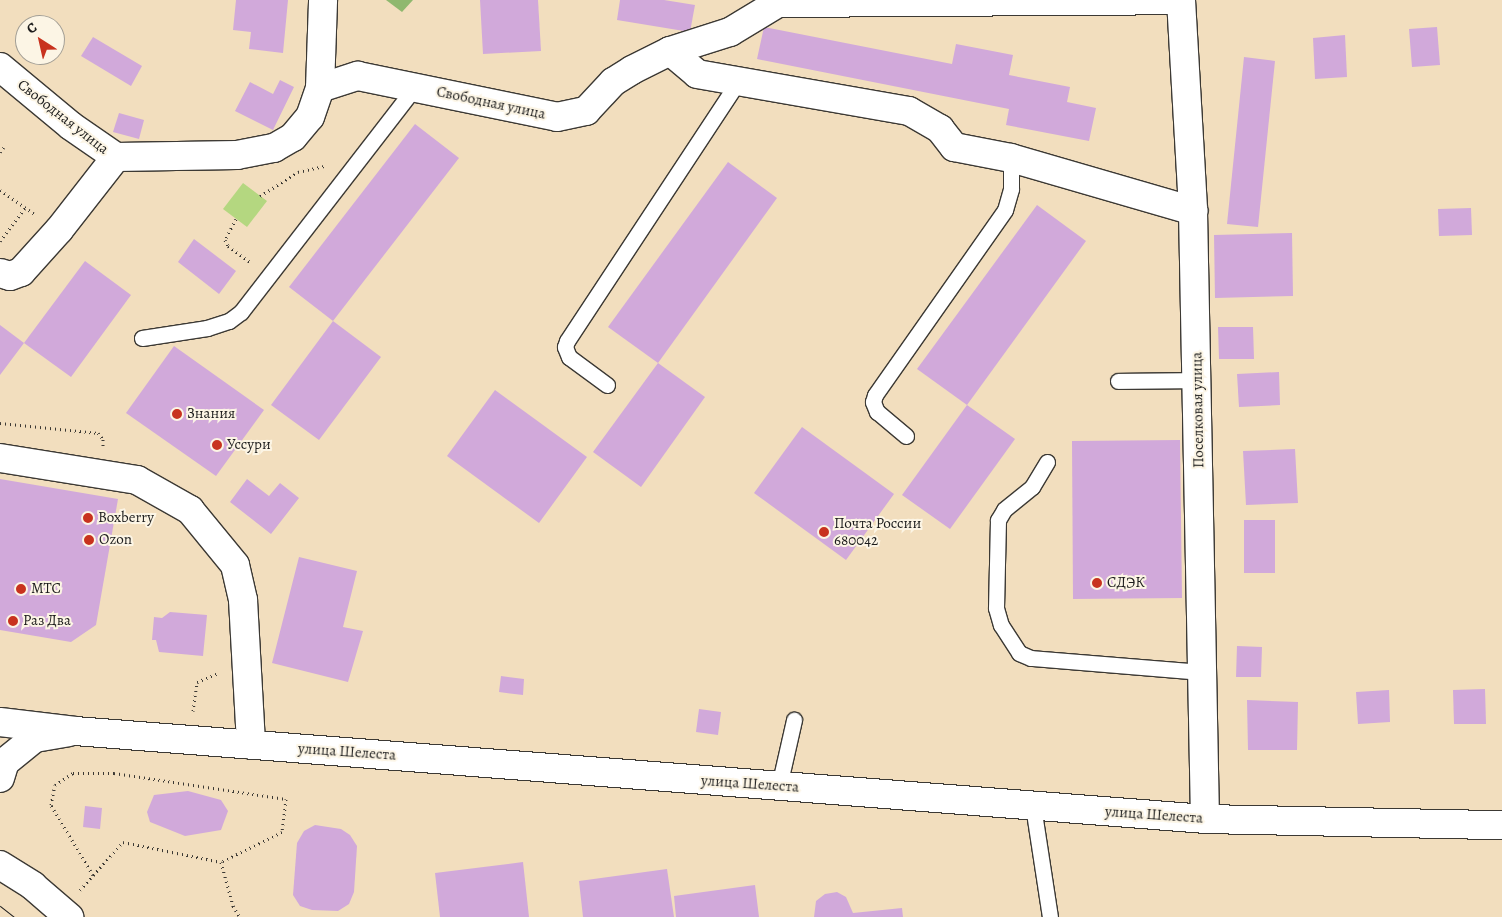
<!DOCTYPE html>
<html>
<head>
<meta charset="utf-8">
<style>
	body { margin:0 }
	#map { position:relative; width:1502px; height:917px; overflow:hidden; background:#f2debe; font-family:Alegreya,serif }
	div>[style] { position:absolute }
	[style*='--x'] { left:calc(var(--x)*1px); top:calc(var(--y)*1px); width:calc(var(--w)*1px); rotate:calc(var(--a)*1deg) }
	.green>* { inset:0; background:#b4d780 }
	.forest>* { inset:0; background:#8fb86e }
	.building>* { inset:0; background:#d1a9da }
	.path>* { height:3px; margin-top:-1.5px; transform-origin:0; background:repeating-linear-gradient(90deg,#3c3934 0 1px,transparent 0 5px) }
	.roads { filter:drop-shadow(1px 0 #3c3934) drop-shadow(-1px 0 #3c3934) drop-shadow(0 1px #3c3934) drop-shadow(0 -1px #3c3934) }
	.lane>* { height:15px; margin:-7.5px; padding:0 7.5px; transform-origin:7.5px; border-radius:7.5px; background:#fff }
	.street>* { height:28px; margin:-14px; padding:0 14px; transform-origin:14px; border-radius:14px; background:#fff }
	.secondary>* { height:28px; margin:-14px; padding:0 14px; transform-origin:14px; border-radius:14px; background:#fff }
	.primary>* { height:28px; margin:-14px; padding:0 14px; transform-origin:14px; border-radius:14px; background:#fff }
	.tram>* { height:1px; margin:-0.5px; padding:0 0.5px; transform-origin:0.5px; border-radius:0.5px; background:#1c1c1c }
	.dots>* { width:14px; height:14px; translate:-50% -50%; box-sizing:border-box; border:2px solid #fcf5e5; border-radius:50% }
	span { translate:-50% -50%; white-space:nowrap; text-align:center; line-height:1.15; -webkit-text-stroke:4px #fcf5e5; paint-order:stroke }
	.street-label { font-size:15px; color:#1c1c1c }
	.poi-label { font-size:15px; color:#1c1c1c }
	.left { translate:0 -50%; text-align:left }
	.north { position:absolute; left:15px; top:15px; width:50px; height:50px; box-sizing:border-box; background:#fcf5e5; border:1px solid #a29e95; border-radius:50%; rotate:325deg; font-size:14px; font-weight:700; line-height:20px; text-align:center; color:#1c1c1c }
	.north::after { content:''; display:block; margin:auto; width:18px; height:22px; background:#c8321e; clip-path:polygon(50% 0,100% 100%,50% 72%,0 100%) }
</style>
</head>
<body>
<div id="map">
	<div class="green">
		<div style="clip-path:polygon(243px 183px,267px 201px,247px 227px,223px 209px)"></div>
	</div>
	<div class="forest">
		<div style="clip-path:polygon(386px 0,413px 0,402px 12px)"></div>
	</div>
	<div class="building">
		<div style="clip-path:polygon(236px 0,288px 0,283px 53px,249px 49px,251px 32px,233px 30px)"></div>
		<div style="clip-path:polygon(480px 0,538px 0,541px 51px,483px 54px)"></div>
		<div style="clip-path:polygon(620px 0,664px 0,695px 5px,690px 32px,617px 20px)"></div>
		<div style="clip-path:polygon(764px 27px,952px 64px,956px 44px,1013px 55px,1009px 75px,1070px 87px,1067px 102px,1096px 108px,1089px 141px,1006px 125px,1009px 109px,757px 59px)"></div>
		<div style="clip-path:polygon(1437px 27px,1440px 65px,1412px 67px,1409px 29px)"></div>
		<div style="clip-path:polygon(1345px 35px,1347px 77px,1315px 79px,1313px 38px)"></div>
		<div style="clip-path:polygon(93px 37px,142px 66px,131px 86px,81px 56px)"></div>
		<div style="clip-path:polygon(1244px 57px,1275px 61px,1258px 227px,1227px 224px)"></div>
		<div style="clip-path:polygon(280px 80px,294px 87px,273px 130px,235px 111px,250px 82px,273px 94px)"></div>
		<div style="clip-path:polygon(119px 113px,144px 120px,139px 139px,113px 132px)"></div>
		<div style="clip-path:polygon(415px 124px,459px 158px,333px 321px,289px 287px)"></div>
		<div style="clip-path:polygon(728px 162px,777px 198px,658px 363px,608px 327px)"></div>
		<div style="clip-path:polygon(1037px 205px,1086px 241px,967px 405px,917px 369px)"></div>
		<div style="clip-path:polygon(1471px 208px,1472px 235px,1439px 236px,1438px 209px)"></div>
		<div style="clip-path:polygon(1292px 233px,1293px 296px,1215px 298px,1214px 235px)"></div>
		<div style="clip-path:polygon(194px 239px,236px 271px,219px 294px,178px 262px)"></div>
		<div style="clip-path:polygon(85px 261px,131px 295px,71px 377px,24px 343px)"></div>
		<div style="clip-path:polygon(333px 321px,381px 357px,319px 440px,271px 405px)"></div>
		<div style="clip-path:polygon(0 325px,24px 343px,0 375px)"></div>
		<div style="clip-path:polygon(1218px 327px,1253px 327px,1254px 359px,1219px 359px)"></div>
		<div style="clip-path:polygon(174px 346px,264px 410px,216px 476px,126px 413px)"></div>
		<div style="clip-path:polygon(658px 363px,705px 397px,641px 487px,593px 452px)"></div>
		<div style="clip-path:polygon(1279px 372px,1280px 405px,1239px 407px,1237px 374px)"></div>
		<div style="clip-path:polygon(495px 390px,587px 457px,539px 523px,447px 456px)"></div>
		<div style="clip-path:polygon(967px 405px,1015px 439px,950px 529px,902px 495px)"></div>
		<div style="clip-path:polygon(802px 427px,894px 494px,846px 560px,754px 493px)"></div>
		<div style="clip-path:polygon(1180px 440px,1182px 598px,1073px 599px,1072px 441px)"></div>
		<div style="clip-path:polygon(1295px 449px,1298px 503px,1246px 505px,1243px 451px)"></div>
		<div style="clip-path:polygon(0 479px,118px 499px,96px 625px,71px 642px,0 630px)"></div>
		<div style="clip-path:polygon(247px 479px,269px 496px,280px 483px,299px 498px,271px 534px,230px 502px)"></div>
		<div style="clip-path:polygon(1244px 520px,1275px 520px,1275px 573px,1244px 573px)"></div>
		<div style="clip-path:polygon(299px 557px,357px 571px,343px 627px,363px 631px,348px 682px,272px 663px)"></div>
		<div style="clip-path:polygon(170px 612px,207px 615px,203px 656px,159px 652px,156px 640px,152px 640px,154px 617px,162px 618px)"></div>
		<div style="clip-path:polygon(1237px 646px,1262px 647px,1261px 677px,1236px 677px)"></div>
		<div style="clip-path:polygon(501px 676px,524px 679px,523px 695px,499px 692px)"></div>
		<div style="clip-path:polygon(1485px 689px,1486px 724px,1454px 724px,1453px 690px)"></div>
		<div style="clip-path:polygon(1389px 690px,1390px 722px,1358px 724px,1356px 692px)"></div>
		<div style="clip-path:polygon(1247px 700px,1298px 702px,1297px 750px,1248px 750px)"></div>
		<div style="clip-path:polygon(699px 709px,721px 712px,718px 735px,696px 732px)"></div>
		<div style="clip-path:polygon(188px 791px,221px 800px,228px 811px,221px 830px,185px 836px,150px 822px,147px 812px,154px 795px)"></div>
		<div style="clip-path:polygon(85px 806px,102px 808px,100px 829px,83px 827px)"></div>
		<div style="clip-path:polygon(315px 825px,341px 829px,350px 835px,357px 846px,354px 892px,349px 904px,338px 911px,312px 910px,300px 906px,293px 895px,297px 843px,304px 831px)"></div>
		<div style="clip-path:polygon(523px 862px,529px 917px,440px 917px,435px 873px)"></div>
		<div style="clip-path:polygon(667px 869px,674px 917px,583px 917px,579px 881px)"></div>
		<div style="clip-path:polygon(755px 885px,759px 917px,676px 917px,674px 896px)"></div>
		<div style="clip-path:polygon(837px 892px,846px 897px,853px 913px,902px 908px,903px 917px,814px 917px,816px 901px,825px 894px)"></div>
	</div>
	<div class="path">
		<div style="--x:0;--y:152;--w:6;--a:-51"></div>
		<div style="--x:0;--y:190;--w:44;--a:34.8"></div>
		<div style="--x:260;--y:196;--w:45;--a:-32.3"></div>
		<div style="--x:298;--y:172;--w:28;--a:-13"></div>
		<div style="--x:236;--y:219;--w:24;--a:118"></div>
		<div style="--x:225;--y:240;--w:7;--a:63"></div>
		<div style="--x:228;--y:246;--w:29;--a:36"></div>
		<div style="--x:0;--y:241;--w:41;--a:-52.9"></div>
		<div style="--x:0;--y:423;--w:99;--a:5.8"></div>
		<div style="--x:98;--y:433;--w:8;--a:50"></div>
		<div style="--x:103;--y:439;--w:8;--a:90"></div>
		<div style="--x:193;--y:711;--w:29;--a:-82"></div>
		<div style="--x:197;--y:682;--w:23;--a:-23"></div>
		<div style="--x:93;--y:875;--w:82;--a:-121"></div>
		<div style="--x:51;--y:805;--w:20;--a:-79"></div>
		<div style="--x:55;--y:785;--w:22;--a:-34"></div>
		<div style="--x:73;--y:773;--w:41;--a:0"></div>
		<div style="--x:114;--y:773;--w:174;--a:8.6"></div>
		<div style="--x:286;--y:799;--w:33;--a:97"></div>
		<div style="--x:282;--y:832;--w:68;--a:153.8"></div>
		<div style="--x:80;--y:890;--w:64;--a:-48.1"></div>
		<div style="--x:123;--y:842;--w:100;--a:11.5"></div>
		<div style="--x:221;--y:862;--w:46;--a:74.7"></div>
		<div style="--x:233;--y:906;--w:13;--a:58"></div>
	</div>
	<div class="roads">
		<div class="lane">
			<div style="--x:142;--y:338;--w:66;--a:-8.7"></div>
			<div style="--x:207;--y:328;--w:23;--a:-18"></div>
			<div style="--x:229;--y:321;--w:15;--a:-37"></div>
			<div style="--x:241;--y:312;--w:284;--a:-52.3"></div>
			<div style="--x:1118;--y:381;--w:80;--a:-0.7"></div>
			<div style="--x:607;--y:385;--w:47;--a:-143.6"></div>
			<div style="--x:569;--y:357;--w:11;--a:-112"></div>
			<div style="--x:565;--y:347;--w:6;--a:-72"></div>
			<div style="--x:567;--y:341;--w:314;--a:-56.6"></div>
			<div style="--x:906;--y:436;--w:38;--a:-140"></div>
			<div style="--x:877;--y:412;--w:11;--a:-112"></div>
			<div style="--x:873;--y:402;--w:7;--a:-74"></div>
			<div style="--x:875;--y:395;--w:226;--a:-54.9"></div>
			<div style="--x:1005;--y:210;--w:22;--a:-74"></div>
			<div style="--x:1011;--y:189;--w:31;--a:-90"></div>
			<div style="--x:1047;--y:462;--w:29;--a:121"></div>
			<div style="--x:1032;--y:487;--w:36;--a:141"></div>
			<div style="--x:1004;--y:510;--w:12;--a:121"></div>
			<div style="--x:998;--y:520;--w:88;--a:91.3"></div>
			<div style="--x:996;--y:608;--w:18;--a:74"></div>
			<div style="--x:1001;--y:625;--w:33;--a:57"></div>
			<div style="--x:1019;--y:653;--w:13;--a:23"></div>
			<div style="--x:1031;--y:658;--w:173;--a:4.7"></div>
			<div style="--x:779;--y:786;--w:68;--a:-77.2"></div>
			<div style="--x:1033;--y:806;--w:112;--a:81.3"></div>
		</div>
		<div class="street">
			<div style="--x:1181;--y:0;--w:211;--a:86.7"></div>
			<div style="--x:1193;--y:211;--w:608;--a:88.87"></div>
			<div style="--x:670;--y:51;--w:35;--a:40"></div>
			<div style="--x:697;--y:74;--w:215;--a:9.9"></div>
			<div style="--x:909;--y:111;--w:36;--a:30"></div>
			<div style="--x:940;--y:129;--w:23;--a:52"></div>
			<div style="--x:954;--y:147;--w:58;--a:10.9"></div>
			<div style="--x:1011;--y:158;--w:190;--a:16.2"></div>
			<div style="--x:0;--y:67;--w:92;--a:39.7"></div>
			<div style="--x:71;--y:126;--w:55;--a:34.6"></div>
			<div style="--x:116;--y:157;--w:121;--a:-0.9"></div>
			<div style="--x:237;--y:155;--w:38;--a:-11"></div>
			<div style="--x:274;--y:148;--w:22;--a:-30"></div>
			<div style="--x:293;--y:137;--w:26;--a:-50"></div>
			<div style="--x:310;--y:117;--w:31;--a:-71"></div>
			<div style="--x:320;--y:88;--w:40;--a:-18"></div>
			<div style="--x:358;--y:76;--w:203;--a:11.6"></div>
			<div style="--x:557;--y:117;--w:30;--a:-12"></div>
			<div style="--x:586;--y:111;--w:40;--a:-47"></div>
			<div style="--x:613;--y:82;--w:22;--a:-32"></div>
			<div style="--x:632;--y:70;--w:42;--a:-26.6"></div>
			<div style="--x:670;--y:51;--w:63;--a:-17.6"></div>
			<div style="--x:730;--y:32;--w:56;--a:-31.1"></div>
			<div style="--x:778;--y:3;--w:390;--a:-0.4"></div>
			<div style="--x:320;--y:88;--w:88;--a:-88"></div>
			<div style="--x:0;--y:273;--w:10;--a:17"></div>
			<div style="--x:10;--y:276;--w:12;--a:-20"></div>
			<div style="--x:21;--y:272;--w:57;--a:-47.9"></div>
			<div style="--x:59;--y:230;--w:93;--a:-52"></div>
			<div style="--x:0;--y:458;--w:139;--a:9.1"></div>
			<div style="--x:137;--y:480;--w:61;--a:29.5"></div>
			<div style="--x:190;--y:510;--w:71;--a:50.7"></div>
			<div style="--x:235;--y:565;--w:36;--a:77"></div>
			<div style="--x:243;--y:600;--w:145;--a:86.8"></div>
		</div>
		<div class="secondary">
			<div style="--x:0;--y:778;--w:17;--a:-73"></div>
			<div style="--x:5;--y:762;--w:38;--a:-39"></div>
			<div style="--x:35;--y:738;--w:34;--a:-10"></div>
			<div style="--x:0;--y:865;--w:39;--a:32"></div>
			<div style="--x:33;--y:886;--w:48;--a:40.7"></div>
		</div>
		<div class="primary">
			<div style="--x:0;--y:722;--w:76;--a:6.8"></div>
			<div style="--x:75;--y:731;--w:1133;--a:4.45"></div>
			<div style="--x:1205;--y:819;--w:297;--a:1.2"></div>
		</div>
	</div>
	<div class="tram">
		<div style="--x:0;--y:906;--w:18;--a:38"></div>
	</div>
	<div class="dots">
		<div style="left:177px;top:414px;background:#c8321e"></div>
		<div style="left:217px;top:445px;background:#c8321e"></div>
		<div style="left:88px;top:518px;background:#c8321e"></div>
		<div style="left:824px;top:532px;background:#c8321e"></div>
		<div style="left:89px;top:540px;background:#c8321e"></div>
		<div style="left:1097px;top:583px;background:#c8321e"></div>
		<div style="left:21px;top:589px;background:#c8321e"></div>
		<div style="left:13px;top:621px;background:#c8321e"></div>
	</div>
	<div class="street-label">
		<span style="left:491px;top:103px;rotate:12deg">Свободная улица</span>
		<span style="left:63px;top:117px;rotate:38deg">Свободная улица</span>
		<span style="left:1198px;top:410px;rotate:-91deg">Поселковая улица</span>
		<span style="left:347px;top:752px;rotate:4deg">улица Шелеста</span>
		<span style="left:750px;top:784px;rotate:4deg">улица Шелеста</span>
		<span style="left:1154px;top:815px;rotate:4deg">улица Шелеста</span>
	</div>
	<div class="poi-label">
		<span class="left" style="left:187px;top:414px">Знания</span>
		<span class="left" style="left:227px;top:445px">Уссури</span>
		<span class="left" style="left:98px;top:518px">Boxberry</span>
		<span class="left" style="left:834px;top:532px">Почта России<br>680042</span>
		<span class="left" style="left:99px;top:540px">Ozon</span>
		<span class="left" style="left:1107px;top:583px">СДЭК</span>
		<span class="left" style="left:31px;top:589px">МТС</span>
		<span class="left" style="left:23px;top:621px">Раз Два</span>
	</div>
	<div class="north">С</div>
</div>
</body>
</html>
